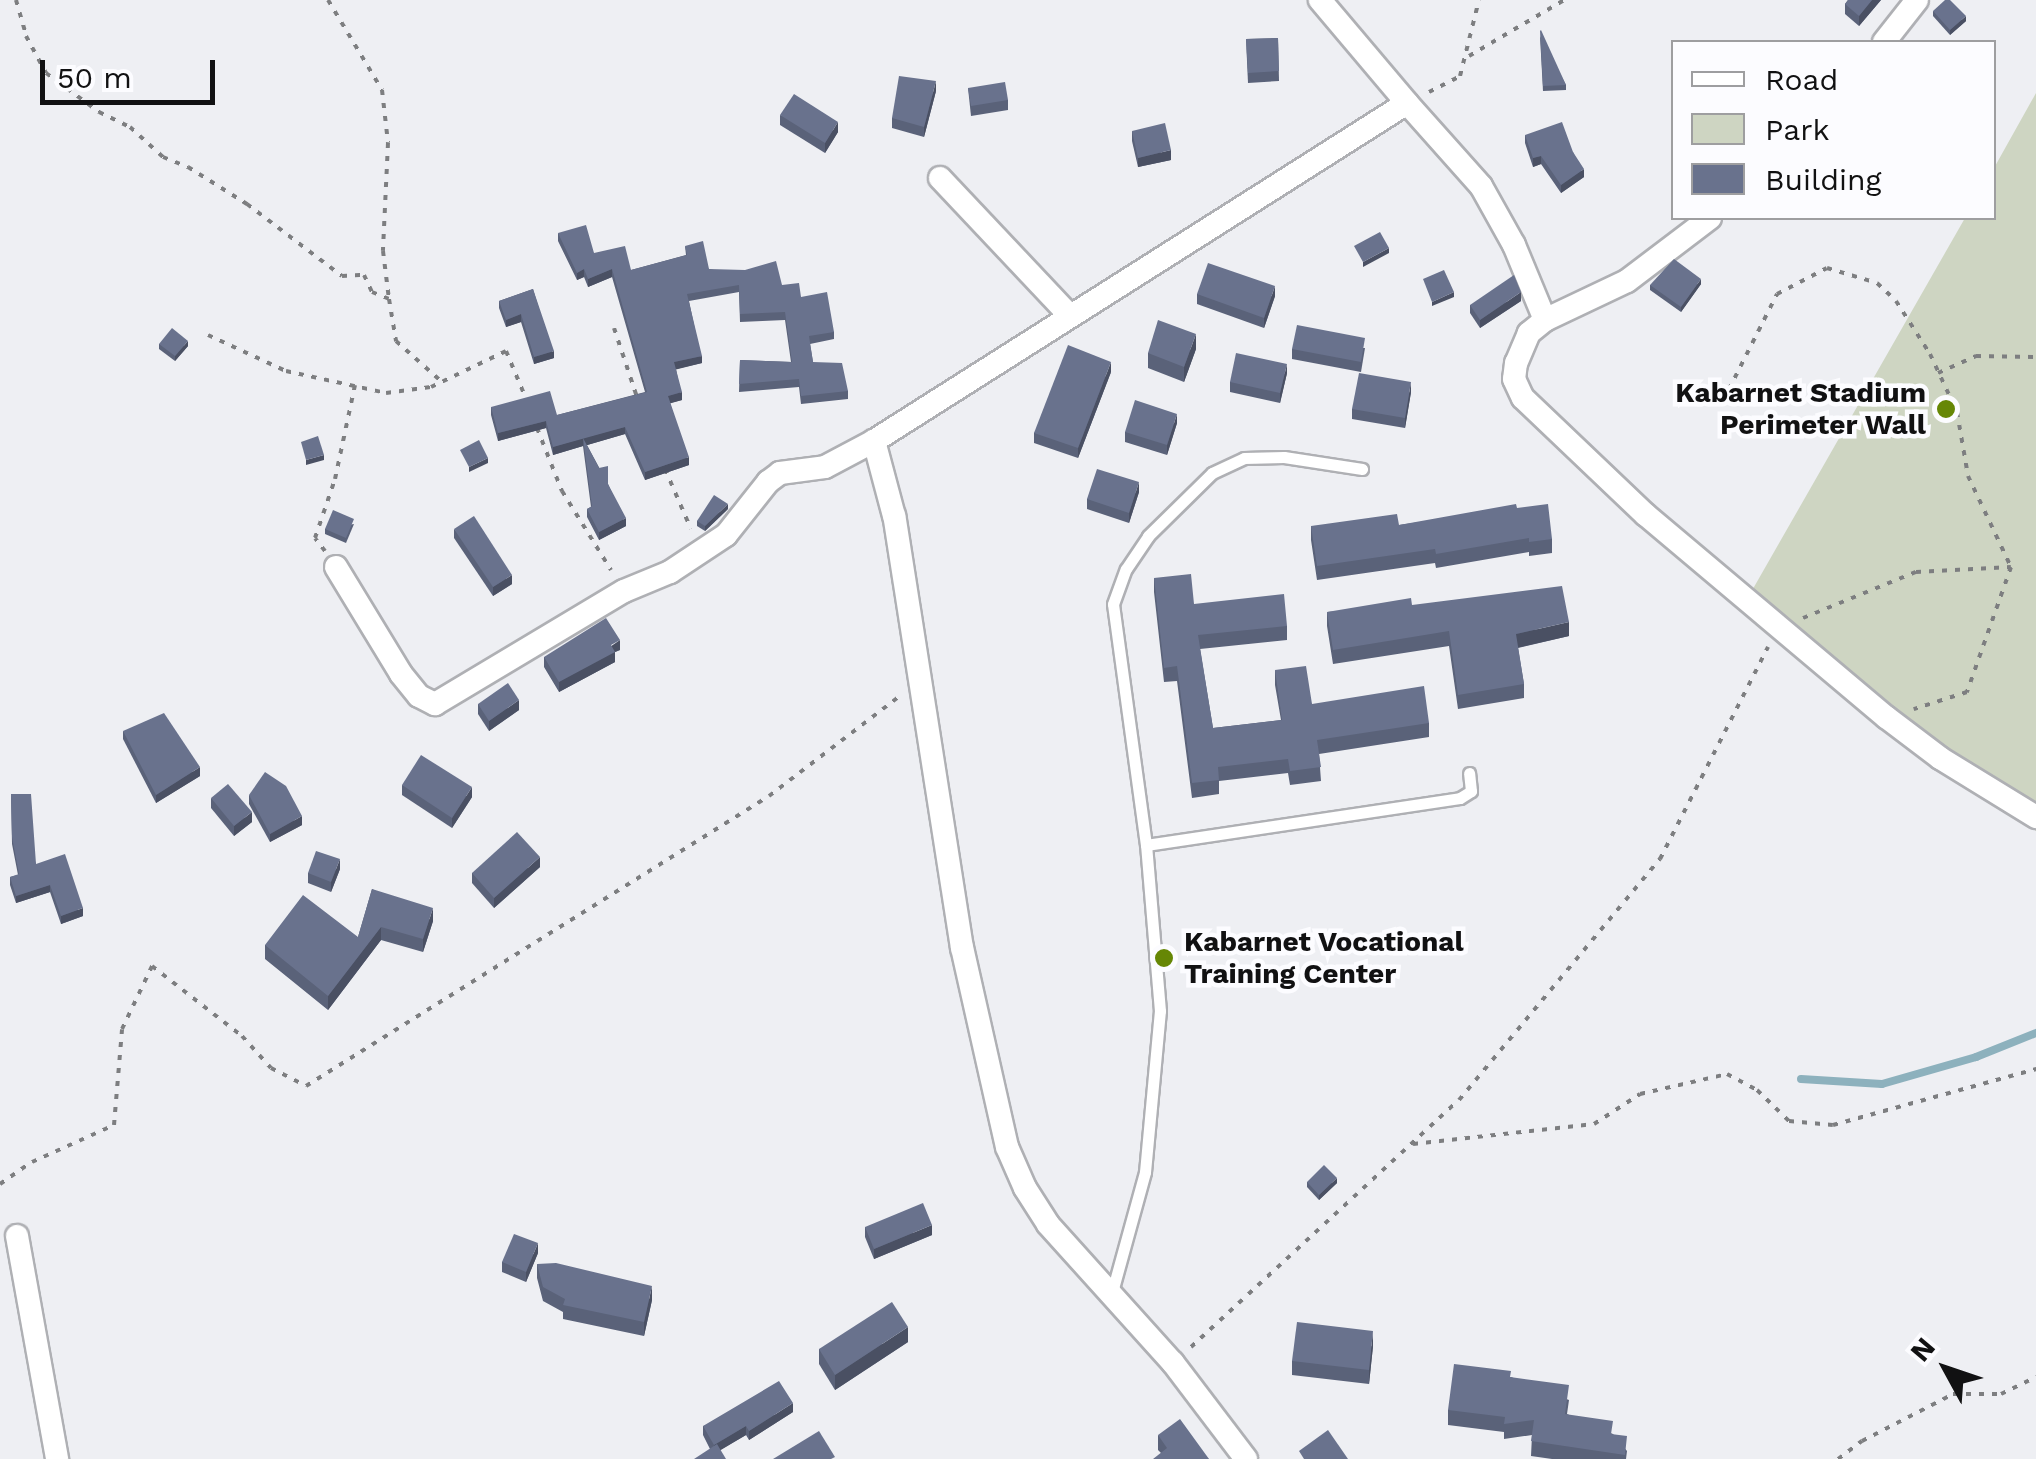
<!DOCTYPE html>
<html>
<head>
<meta charset="utf-8">
<style>
	body { margin:0 }
	#map { position:relative; width:2036px; height:1459px; overflow:hidden; background:#eeeff3; font-family:"Work Sans",sans-serif }
	div>[style] { position:absolute }
	[style*='--x'] { left:calc(var(--x)*1px); top:calc(var(--y)*1px); width:calc(var(--w)*1px); rotate:calc(var(--a)*1deg) }
	.green>* { inset:0; background:#ced5c2 }
	.stream>* { height:8px; margin:-4px; padding:0 4px; transform-origin:4px; border-radius:4px; background:#8db1bd }
	.path>* { height:4px; margin-top:-2px; transform-origin:0; background:repeating-linear-gradient(90deg,#7d7e80 0 5px,transparent 0 13px) }
	.roads { filter:drop-shadow(2px 0 #afb0b4) drop-shadow(-2px 0 #afb0b4) drop-shadow(0 2px #afb0b4) drop-shadow(0 -2px #afb0b4) }
	.service>* { height:11px; margin:-5.5px; padding:0 5.5px; transform-origin:5.5px; border-radius:5.5px; background:#fff }
	.minor>* { height:22px; margin:-11px; padding:0 11px; transform-origin:11px; border-radius:11px; background:#fff }
	.wall>* { inset:0; background:#5a6279 }
	.shaded-wall>* { inset:0; background:#4a5063 }
	.building>* { inset:0; background:#69728d }
	.dots>* { width:28px; height:28px; translate:-50% -50%; box-sizing:border-box; border:5px solid #fcfcff; border-radius:50% }
	span { translate:-50% -50%; white-space:nowrap; text-align:center; line-height:1.15; -webkit-text-stroke:9px #fcfcff; paint-order:stroke }
	.poi-label { font-size:28px; color:#111112; font-weight:700 }
	.right { translate:-100% -50%; text-align:right }
	.left { translate:0 -50%; text-align:left }
	.legend { position:absolute; left:1671px; top:40px; width:325px; height:180px; box-sizing:border-box; background:#fcfcff; border:2px solid #9e9ea0; margin:0; padding:12px 18px; list-style:none; font-size:30px; color:#111112 }
	.legend li { display:flex; align-items:center; gap:20px; height:50px }
	.legend b { width:50px; border:2px solid #9e9ea0 }
	.north { position:absolute; left:1896px; top:1319px; width:100px; height:100px; -webkit-text-stroke:8px #fcfcff; paint-order:stroke; rotate:310deg; font-size:28px; font-weight:700; line-height:40px; text-align:center; color:#111112 }
	.north::after { content:''; display:block; margin:auto; width:35px; height:45px; background:#111112; clip-path:polygon(50% 0,100% 100%,50% 72%,0 100%) }
	.scale { position:absolute; left:40px; top:60px; width:175px; height:45px; box-sizing:border-box; border:5px solid #111112; border-top:0; padding-left:12px; font-size:30px; line-height:35px; white-space:nowrap; color:#111112; -webkit-text-stroke:8px #fcfcff; paint-order:stroke }
</style>
</head>
<body>
<div id="map">
	<div class="green">
		<div style="clip-path:polygon(2036px 93px,2036px 831px,1746px 601px,1965px 218px,1994px 218px,1994px 168px)"></div>
	</div>
	<div class="stream">
		<div style="--x:1801;--y:1079;--w:81;--a:3.5"></div>
		<div style="--x:1882;--y:1084;--w:98;--a:-16"></div>
		<div style="--x:1976;--y:1057;--w:65;--a:-21.8"></div>
	</div>
	<div class="path">
		<div style="--x:16;--y:0;--w:37;--a:74"></div>
		<div style="--x:26;--y:36;--w:42;--a:61.6"></div>
		<div style="--x:46;--y:73;--w:66;--a:36.3"></div>
		<div style="--x:99;--y:112;--w:34;--a:26"></div>
		<div style="--x:130;--y:127;--w:45;--a:42.3"></div>
		<div style="--x:163;--y:157;--w:27;--a:22"></div>
		<div style="--x:188;--y:167;--w:70;--a:32.1"></div>
		<div style="--x:247;--y:204;--w:119;--a:37.2"></div>
		<div style="--x:342;--y:276;--w:22;--a:-3"></div>
		<div style="--x:364;--y:275;--w:19;--a:65"></div>
		<div style="--x:372;--y:292;--w:18;--a:22"></div>
		<div style="--x:389;--y:299;--w:43;--a:80.5"></div>
		<div style="--x:396;--y:341;--w:62;--a:41.7"></div>
		<div style="--x:328;--y:0;--w:105;--a:59"></div>
		<div style="--x:382;--y:90;--w:53;--a:83.5"></div>
		<div style="--x:388;--y:143;--w:108;--a:92.7"></div>
		<div style="--x:383;--y:251;--w:48;--a:82.9"></div>
		<div style="--x:1469;--y:56;--w:110;--a:-30.5"></div>
		<div style="--x:1429;--y:92;--w:35;--a:-27"></div>
		<div style="--x:1460;--y:76;--w:78;--a:-76"></div>
		<div style="--x:614;--y:328;--w:76;--a:71.6"></div>
		<div style="--x:208;--y:335;--w:86;--a:24.8"></div>
		<div style="--x:286;--y:371;--w:102;--a:12.4"></div>
		<div style="--x:386;--y:393;--w:45;--a:-7.6"></div>
		<div style="--x:431;--y:387;--w:83;--a:-25.6"></div>
		<div style="--x:506;--y:351;--w:54;--a:67.2"></div>
		<div style="--x:1938;--y:373;--w:42;--a:-24.1"></div>
		<div style="--x:1976;--y:356;--w:60;--a:1"></div>
		<div style="--x:1723;--y:401;--w:120;--a:-63.2"></div>
		<div style="--x:1777;--y:294;--w:56;--a:-27.5"></div>
		<div style="--x:1827;--y:268;--w:52;--a:16.7"></div>
		<div style="--x:1877;--y:283;--w:26;--a:43"></div>
		<div style="--x:1896;--y:301;--w:63;--a:57.3"></div>
		<div style="--x:1930;--y:354;--w:64;--a:65"></div>
		<div style="--x:1957;--y:412;--w:65;--a:80.2"></div>
		<div style="--x:1968;--y:476;--w:101;--a:64.7"></div>
		<div style="--x:2011;--y:567;--w:133;--a:109.4"></div>
		<div style="--x:1967;--y:692;--w:56;--a:162.2"></div>
		<div style="--x:537;--y:428;--w:68;--a:68.4"></div>
		<div style="--x:562;--y:491;--w:93;--a:58.2"></div>
		<div style="--x:665;--y:469;--w:65;--a:66.6"></div>
		<div style="--x:325;--y:551;--w:16;--a:-128"></div>
		<div style="--x:315;--y:538;--w:62;--a:-71.3"></div>
		<div style="--x:335;--y:479;--w:96;--a:-78"></div>
		<div style="--x:1803;--y:618;--w:122;--a:-22.2"></div>
		<div style="--x:1916;--y:572;--w:95;--a:-3"></div>
		<div style="--x:1413;--y:1144;--w:182;--a:-6.3"></div>
		<div style="--x:1594;--y:1124;--w:55;--a:-33.1"></div>
		<div style="--x:1640;--y:1094;--w:89;--a:-12.9"></div>
		<div style="--x:1727;--y:1074;--w:34;--a:28"></div>
		<div style="--x:1757;--y:1090;--w:45;--a:44.1"></div>
		<div style="--x:1789;--y:1121;--w:44;--a:5.2"></div>
		<div style="--x:1833;--y:1125;--w:211;--a:-15.4"></div>
		<div style="--x:0;--y:1184;--w:39;--a:-35"></div>
		<div style="--x:32;--y:1162;--w:90;--a:-24.3"></div>
		<div style="--x:114;--y:1125;--w:96;--a:-85.2"></div>
		<div style="--x:122;--y:1029;--w:70;--a:-64.5"></div>
		<div style="--x:152;--y:966;--w:114;--a:37.9"></div>
		<div style="--x:242;--y:1036;--w:43;--a:47.8"></div>
		<div style="--x:271;--y:1068;--w:39;--a:27"></div>
		<div style="--x:306;--y:1086;--w:546;--a:-32.06"></div>
		<div style="--x:769;--y:796;--w:165;--a:-37.4"></div>
		<div style="--x:1191;--y:1347;--w:364;--a:-42.7"></div>
		<div style="--x:1459;--y:1100;--w:314;--a:-50.2"></div>
		<div style="--x:1660;--y:859;--w:238;--a:-63"></div>
		<div style="--x:1838;--y:1459;--w:30;--a:-37"></div>
		<div style="--x:1862;--y:1441;--w:102;--a:-27.3"></div>
		<div style="--x:1953;--y:1394;--w:48;--a:0"></div>
		<div style="--x:2001;--y:1394;--w:39;--a:-26"></div>
	</div>
	<div class="roads">
		<div class="service">
			<div style="--x:1146;--y:845;--w:317;--a:-8.5"></div>
			<div style="--x:1460;--y:798;--w:13;--a:-32"></div>
			<div style="--x:1471;--y:791;--w:18;--a:-96"></div>
			<div style="--x:1112;--y:1292;--w:124;--a:-74.6"></div>
			<div style="--x:1145;--y:1172;--w:162;--a:-84.7"></div>
			<div style="--x:1160;--y:1011;--w:167;--a:-94.8"></div>
			<div style="--x:1146;--y:845;--w:243;--a:-97.8"></div>
			<div style="--x:1113;--y:604;--w:37;--a:-70"></div>
			<div style="--x:1126;--y:569;--w:40;--a:-56"></div>
			<div style="--x:1148;--y:536;--w:90;--a:-44.5"></div>
			<div style="--x:1212;--y:473;--w:35;--a:-25"></div>
			<div style="--x:1244;--y:458;--w:40;--a:-1.4"></div>
			<div style="--x:1284;--y:457;--w:79;--a:8.7"></div>
		</div>
		<div class="minor">
			<div style="--x:1884;--y:42;--w:53;--a:-51.8"></div>
			<div style="--x:1407;--y:103;--w:111;--a:48.3"></div>
			<div style="--x:1481;--y:186;--w:68;--a:60.8"></div>
			<div style="--x:1514;--y:245;--w:81;--a:67.5"></div>
			<div style="--x:940;--y:178;--w:188;--a:46.7"></div>
			<div style="--x:1710;--y:218;--w:104;--a:142.8"></div>
			<div style="--x:1627;--y:281;--w:91;--a:154.6"></div>
			<div style="--x:1545;--y:320;--w:21;--a:141"></div>
			<div style="--x:1529;--y:333;--w:33;--a:113"></div>
			<div style="--x:1516;--y:363;--w:16;--a:97"></div>
			<div style="--x:1514;--y:379;--w:21;--a:65"></div>
			<div style="--x:1523;--y:398;--w:170;--a:43.6"></div>
			<div style="--x:1646;--y:515;--w:314;--a:40.1"></div>
			<div style="--x:1886;--y:717;--w:68;--a:37.2"></div>
			<div style="--x:1940;--y:758;--w:113;--a:31.6"></div>
			<div style="--x:336;--y:567;--w:125;--a:58.7"></div>
			<div style="--x:401;--y:674;--w:28;--a:51"></div>
			<div style="--x:419;--y:696;--w:18;--a:27"></div>
			<div style="--x:435;--y:704;--w:220;--a:-30.9"></div>
			<div style="--x:624;--y:591;--w:50;--a:-22.4"></div>
			<div style="--x:670;--y:572;--w:67;--a:-33.5"></div>
			<div style="--x:726;--y:535;--w:68;--a:-51.6"></div>
			<div style="--x:768;--y:482;--w:15;--a:-37"></div>
			<div style="--x:780;--y:473;--w:45;--a:-7.6"></div>
			<div style="--x:825;--y:467;--w:55;--a:-28"></div>
			<div style="--x:17;--y:1236;--w:227;--a:79.8"></div>
			<div style="--x:1246;--y:1459;--w:121;--a:-127.2"></div>
			<div style="--x:1173;--y:1363;--w:187;--a:-132"></div>
			<div style="--x:1048;--y:1224;--w:43;--a:-122.6"></div>
			<div style="--x:1025;--y:1188;--w:45;--a:-113.7"></div>
			<div style="--x:1007;--y:1147;--w:204;--a:-102.7"></div>
			<div style="--x:962;--y:948;--w:437;--a:-98.9"></div>
			<div style="--x:894;--y:516;--w:78;--a:-104.9"></div>
			<div style="--x:874;--y:441;--w:631;--a:-32.38"></div>
			<div style="--x:1407;--y:103;--w:135;--a:-130.2"></div>
		</div>
	</div>
	<div class="wall">
		<div style="clip-path:polygon(1848px 0,1881px 0,1859px 26px,1845px 14px,1845px 4px)"></div>
		<div style="clip-path:polygon(1933px 11px,1966px 21px,1950px 35px,1933px 16px)"></div>
		<div style="clip-path:polygon(1540px 36px,1566px 85px,1566px 90px,1543px 91px)"></div>
		<div style="clip-path:polygon(1278px 38px,1279px 81px,1248px 83px,1246px 39px)"></div>
		<div style="clip-path:polygon(968px 88px,1008px 100px,1008px 110px,971px 116px)"></div>
		<div style="clip-path:polygon(936px 91px,924px 137px,892px 128px,892px 118px)"></div>
		<div style="clip-path:polygon(780px 115px,838px 132px,825px 153px,780px 125px)"></div>
		<div style="clip-path:polygon(1132px 131px,1171px 160px,1138px 167px,1132px 141px)"></div>
		<div style="clip-path:polygon(1525px 135px,1573px 152px,1584px 177px,1561px 193px,1541px 164px,1533px 167px,1525px 143px)"></div>
		<div style="clip-path:polygon(558px 233px,594px 253px,631px 270px,686px 255px,685px 246px,709px 269px,782px 285px,801px 297px,834px 332px,834px 339px,810px 344px,813px 362px,848px 391px,848px 399px,801px 404px,799px 387px,739px 392px,740px 360px,791px 362px,785px 320px,740px 322px,739px 292px,689px 301px,702px 363px,676px 369px,682px 400px,670px 403px,689px 465px,645px 480px,625px 434px,587px 445px,608px 484px,626px 526px,599px 540px,587px 517px,587px 509px,591px 507px,583px 446px,553px 455px,546px 428px,498px 441px,491px 415px,491px 407px,557px 415px,645px 392px,612px 277px,588px 287px,584px 277px,577px 280px,558px 241px)"></div>
		<div style="clip-path:polygon(1701px 284px,1681px 312px,1650px 290px,1650px 285px)"></div>
		<div style="clip-path:polygon(533px 289px,554px 358px,534px 364px,521px 322px,506px 327px,499px 308px,499px 301px)"></div>
		<div style="clip-path:polygon(1197px 294px,1275px 296px,1264px 328px,1197px 304px)"></div>
		<div style="clip-path:polygon(1521px 301px,1480px 328px,1470px 313px,1470px 305px)"></div>
		<div style="clip-path:polygon(159px 344px,188px 346px,175px 361px,159px 349px)"></div>
		<div style="clip-path:polygon(1365px 348px,1361px 372px,1292px 359px,1292px 349px)"></div>
		<div style="clip-path:polygon(1196px 349px,1184px 382px,1148px 368px,1148px 353px)"></div>
		<div style="clip-path:polygon(1111px 372px,1078px 458px,1034px 443px,1034px 433px)"></div>
		<div style="clip-path:polygon(1287px 373px,1280px 403px,1230px 392px,1230px 382px)"></div>
		<div style="clip-path:polygon(1411px 392px,1405px 428px,1352px 419px,1352px 409px)"></div>
		<div style="clip-path:polygon(1177px 423px,1167px 455px,1125px 442px,1125px 432px)"></div>
		<div style="clip-path:polygon(1139px 492px,1129px 523px,1087px 509px,1087px 499px)"></div>
		<div style="clip-path:polygon(1517px 508px,1552px 539px,1552px 553px,1529px 556px,1529px 552px,1436px 568px,1435px 563px,1317px 580px,1311px 540px,1311px 526px,1399px 525px)"></div>
		<div style="clip-path:polygon(728px 509px,705px 531px,697px 526px,697px 521px)"></div>
		<div style="clip-path:polygon(354px 524px,346px 543px,325px 534px,325px 529px)"></div>
		<div style="clip-path:polygon(454px 529px,512px 584px,493px 596px,454px 538px)"></div>
		<div style="clip-path:polygon(1154px 578px,1194px 604px,1287px 626px,1287px 640px,1200px 649px,1213px 728px,1281px 720px,1275px 685px,1275px 670px,1312px 704px,1429px 723px,1429px 737px,1319px 754px,1321px 781px,1290px 785px,1288px 773px,1219px 781px,1219px 794px,1192px 798px,1177px 681px,1164px 682px,1154px 592px)"></div>
		<div style="clip-path:polygon(1412px 605px,1569px 636px,1518px 648px,1524px 684px,1524px 698px,1458px 709px,1449px 646px,1333px 664px,1327px 626px,1327px 612px)"></div>
		<div style="clip-path:polygon(620px 650px,615px 652px,615px 662px,559px 692px,544px 667px,544px 657px)"></div>
		<div style="clip-path:polygon(478px 704px,519px 710px,489px 731px,478px 714px)"></div>
		<div style="clip-path:polygon(123px 731px,200px 776px,156px 803px,123px 739px)"></div>
		<div style="clip-path:polygon(402px 785px,472px 797px,452px 828px,402px 795px)"></div>
		<div style="clip-path:polygon(11px 794px,36px 864px,83px 916px,61px 924px,50px 892px,16px 903px,10px 885px,10px 877px,18px 875px,12px 844px)"></div>
		<div style="clip-path:polygon(249px 795px,302px 825px,270px 842px,249px 804px)"></div>
		<div style="clip-path:polygon(211px 798px,252px 822px,234px 836px,211px 808px)"></div>
		<div style="clip-path:polygon(540px 867px,494px 908px,472px 883px,472px 873px)"></div>
		<div style="clip-path:polygon(340px 869px,331px 892px,308px 883px,308px 873px)"></div>
		<div style="clip-path:polygon(372px 889px,433px 921px,423px 952px,381px 940px,328px 1010px,265px 959px,265px 945px,358px 937px)"></div>
		<div style="clip-path:polygon(1307px 1182px,1337px 1183px,1319px 1200px,1307px 1187px)"></div>
		<div style="clip-path:polygon(865px 1227px,932px 1235px,874px 1259px,865px 1237px)"></div>
		<div style="clip-path:polygon(538px 1253px,526px 1282px,502px 1272px,502px 1262px)"></div>
		<div style="clip-path:polygon(537px 1264px,652px 1300px,644px 1336px,563px 1319px,563px 1312px,543px 1301px,537px 1278px)"></div>
		<div style="clip-path:polygon(908px 1342px,835px 1390px,819px 1364px,819px 1349px)"></div>
		<div style="clip-path:polygon(1373px 1346px,1369px 1384px,1292px 1375px,1292px 1361px)"></div>
		<div style="clip-path:polygon(1511px 1377px,1569px 1400px,1567px 1414px,1613px 1434px,1627px 1451px,1626px 1459px,1552px 1459px,1531px 1456px,1532px 1435px,1504px 1439px,1504px 1432px,1448px 1425px,1448px 1410px)"></div>
		<div style="clip-path:polygon(793px 1412px,749px 1440px,746px 1435px,720px 1450px,710px 1449px,703px 1435px,703px 1426px)"></div>
		<div style="clip-path:polygon(1158px 1435px,1209px 1459px,1161px 1453px,1158px 1450px)"></div>
	</div>
	<div class="shaded-wall">
		<div style="clip-path:polygon(1872px 0,1881px 0,1859px 26px,1859px 16px)"></div>
		<div style="clip-path:polygon(1966px 16px,1966px 21px,1950px 35px,1950px 30px)"></div>
		<div style="clip-path:polygon(936px 81px,936px 91px,924px 137px,924px 127px)"></div>
		<div style="clip-path:polygon(838px 122px,838px 132px,825px 153px,825px 143px)"></div>
		<div style="clip-path:polygon(1171px 150px,1171px 160px,1138px 167px,1138px 158px)"></div>
		<div style="clip-path:polygon(1541px 156px,1541px 164px,1533px 167px,1533px 158px)"></div>
		<div style="clip-path:polygon(1584px 169px,1584px 177px,1561px 193px,1561px 185px)"></div>
		<div style="clip-path:polygon(1389px 248px,1389px 253px,1363px 267px,1363px 262px)"></div>
		<div style="clip-path:polygon(584px 269px,584px 277px,577px 280px,577px 273px)"></div>
		<div style="clip-path:polygon(612px 269px,612px 277px,588px 287px,588px 279px)"></div>
		<div style="clip-path:polygon(1701px 279px,1701px 284px,1681px 312px,1681px 307px)"></div>
		<div style="clip-path:polygon(1275px 286px,1275px 296px,1264px 328px,1264px 318px)"></div>
		<div style="clip-path:polygon(1454px 292px,1454px 297px,1432px 306px,1432px 302px)"></div>
		<div style="clip-path:polygon(1521px 292px,1521px 301px,1480px 328px,1480px 320px)"></div>
		<div style="clip-path:polygon(521px 314px,521px 322px,506px 327px,506px 320px)"></div>
		<div style="clip-path:polygon(1196px 334px,1196px 349px,1184px 382px,1184px 367px)"></div>
		<div style="clip-path:polygon(188px 341px,188px 346px,175px 361px,175px 356px)"></div>
		<div style="clip-path:polygon(554px 351px,554px 358px,534px 364px,534px 357px)"></div>
		<div style="clip-path:polygon(702px 356px,702px 363px,674px 370px,674px 362px)"></div>
		<div style="clip-path:polygon(1111px 362px,1111px 372px,1078px 458px,1078px 448px)"></div>
		<div style="clip-path:polygon(1287px 364px,1287px 373px,1280px 403px,1280px 393px)"></div>
		<div style="clip-path:polygon(1411px 382px,1411px 392px,1405px 428px,1405px 418px)"></div>
		<div style="clip-path:polygon(682px 392px,682px 400px,668px 404px,668px 396px)"></div>
		<div style="clip-path:polygon(1177px 414px,1177px 423px,1167px 455px,1167px 445px)"></div>
		<div style="clip-path:polygon(546px 421px,546px 428px,498px 441px,498px 433px)"></div>
		<div style="clip-path:polygon(625px 427px,625px 434px,584px 446px,583px 438px)"></div>
		<div style="clip-path:polygon(583px 438px,583px 446px,553px 455px,553px 447px)"></div>
		<div style="clip-path:polygon(324px 455px,324px 460px,306px 465px,306px 460px)"></div>
		<div style="clip-path:polygon(689px 457px,689px 465px,645px 480px,645px 472px)"></div>
		<div style="clip-path:polygon(488px 458px,488px 463px,469px 472px,469px 467px)"></div>
		<div style="clip-path:polygon(1139px 482px,1139px 492px,1129px 523px,1129px 513px)"></div>
		<div style="clip-path:polygon(728px 504px,728px 509px,705px 531px,705px 526px)"></div>
		<div style="clip-path:polygon(626px 518px,626px 526px,599px 540px,599px 532px)"></div>
		<div style="clip-path:polygon(512px 575px,512px 584px,493px 596px,493px 587px)"></div>
		<div style="clip-path:polygon(1569px 622px,1569px 636px,1516px 648px,1516px 634px)"></div>
		<div style="clip-path:polygon(620px 640px,620px 650px,615px 652px,615px 662px,559px 692px,559px 682px)"></div>
		<div style="clip-path:polygon(519px 700px,519px 710px,489px 731px,489px 721px)"></div>
		<div style="clip-path:polygon(200px 767px,200px 776px,156px 803px,156px 795px)"></div>
		<div style="clip-path:polygon(472px 787px,472px 797px,452px 828px,452px 818px)"></div>
		<div style="clip-path:polygon(252px 812px,252px 822px,234px 836px,234px 826px)"></div>
		<div style="clip-path:polygon(302px 816px,302px 825px,270px 842px,270px 834px)"></div>
		<div style="clip-path:polygon(540px 857px,540px 867px,494px 908px,494px 898px)"></div>
		<div style="clip-path:polygon(340px 859px,340px 869px,331px 892px,331px 882px)"></div>
		<div style="clip-path:polygon(50px 885px,50px 892px,16px 903px,16px 896px)"></div>
		<div style="clip-path:polygon(83px 908px,83px 916px,61px 924px,61px 916px)"></div>
		<div style="clip-path:polygon(433px 908px,433px 921px,423px 952px,423px 939px)"></div>
		<div style="clip-path:polygon(381px 927px,381px 940px,328px 1010px,328px 996px)"></div>
		<div style="clip-path:polygon(1337px 1178px,1337px 1183px,1319px 1200px,1319px 1195px)"></div>
		<div style="clip-path:polygon(932px 1225px,932px 1235px,874px 1259px,874px 1249px)"></div>
		<div style="clip-path:polygon(538px 1243px,538px 1253px,526px 1282px,526px 1272px)"></div>
		<div style="clip-path:polygon(652px 1286px,652px 1300px,644px 1336px,644px 1322px)"></div>
		<div style="clip-path:polygon(908px 1327px,908px 1342px,835px 1390px,835px 1375px)"></div>
		<div style="clip-path:polygon(1373px 1331px,1373px 1346px,1369px 1384px,1369px 1370px)"></div>
		<div style="clip-path:polygon(793px 1403px,793px 1412px,749px 1440px,749px 1431px)"></div>
		<div style="clip-path:polygon(746px 1426px,746px 1435px,714px 1454px,714px 1445px)"></div>
	</div>
	<div class="building">
		<div style="clip-path:polygon(1848px 0,1872px 0,1859px 16px,1845px 4px)"></div>
		<div style="clip-path:polygon(1945px 0,1950px 0,1966px 16px,1950px 30px,1933px 11px)"></div>
		<div style="clip-path:polygon(1541px 30px,1566px 85px,1543px 86px,1540px 31px)"></div>
		<div style="clip-path:polygon(1278px 38px,1279px 71px,1248px 73px,1246px 39px)"></div>
		<div style="clip-path:polygon(899px 76px,936px 81px,924px 127px,892px 118px)"></div>
		<div style="clip-path:polygon(1005px 82px,1008px 100px,971px 106px,968px 88px)"></div>
		<div style="clip-path:polygon(794px 94px,838px 122px,825px 143px,780px 115px)"></div>
		<div style="clip-path:polygon(1562px 122px,1573px 152px,1584px 169px,1561px 185px,1541px 156px,1533px 158px,1525px 135px)"></div>
		<div style="clip-path:polygon(1165px 123px,1171px 150px,1138px 158px,1132px 131px)"></div>
		<div style="clip-path:polygon(586px 225px,594px 253px,625px 246px,631px 270px,687px 255px,685px 246px,703px 241px,709px 269px,745px 270px,776px 261px,782px 285px,799px 283px,801px 297px,827px 292px,834px 332px,809px 336px,813px 362px,842px 363px,848px 391px,801px 396px,799px 379px,739px 384px,740px 360px,792px 362px,785px 312px,740px 314px,739px 285px,687px 294px,702px 356px,674px 362px,682px 392px,668px 396px,689px 457px,645px 472px,625px 427px,553px 447px,546px 421px,498px 433px,491px 407px,550px 391px,557px 415px,647px 392px,612px 269px,588px 279px,584px 269px,577px 273px,558px 233px)"></div>
		<div style="clip-path:polygon(1380px 232px,1389px 248px,1363px 262px,1354px 246px)"></div>
		<div style="clip-path:polygon(1674px 259px,1701px 279px,1681px 307px,1650px 285px)"></div>
		<div style="clip-path:polygon(1208px 263px,1275px 286px,1264px 318px,1197px 294px)"></div>
		<div style="clip-path:polygon(1444px 270px,1454px 292px,1432px 302px,1423px 279px)"></div>
		<div style="clip-path:polygon(1514px 275px,1521px 292px,1480px 320px,1470px 305px)"></div>
		<div style="clip-path:polygon(533px 289px,554px 351px,534px 357px,521px 314px,506px 320px,499px 301px)"></div>
		<div style="clip-path:polygon(1158px 320px,1196px 334px,1184px 367px,1148px 353px)"></div>
		<div style="clip-path:polygon(1297px 325px,1365px 338px,1361px 362px,1292px 349px)"></div>
		<div style="clip-path:polygon(172px 328px,188px 341px,175px 356px,159px 344px)"></div>
		<div style="clip-path:polygon(1068px 345px,1111px 362px,1078px 448px,1034px 433px)"></div>
		<div style="clip-path:polygon(1236px 353px,1287px 364px,1280px 393px,1230px 382px)"></div>
		<div style="clip-path:polygon(1359px 373px,1411px 382px,1405px 418px,1352px 409px)"></div>
		<div style="clip-path:polygon(1135px 400px,1177px 414px,1167px 445px,1125px 432px)"></div>
		<div style="clip-path:polygon(318px 436px,324px 455px,306px 460px,301px 442px)"></div>
		<div style="clip-path:polygon(583px 438px,599px 468px,608px 466px,608px 484px,626px 518px,599px 532px,587px 509px,592px 506px)"></div>
		<div style="clip-path:polygon(479px 440px,488px 458px,469px 467px,460px 450px)"></div>
		<div style="clip-path:polygon(1097px 469px,1139px 482px,1129px 513px,1087px 499px)"></div>
		<div style="clip-path:polygon(714px 495px,728px 504px,705px 526px,697px 521px)"></div>
		<div style="clip-path:polygon(1516px 504px,1517px 508px,1548px 504px,1552px 539px,1529px 542px,1529px 538px,1436px 554px,1435px 549px,1317px 566px,1311px 526px,1397px 514px,1399px 525px)"></div>
		<div style="clip-path:polygon(333px 510px,354px 519px,346px 538px,325px 529px)"></div>
		<div style="clip-path:polygon(474px 516px,512px 575px,493px 587px,454px 529px)"></div>
		<div style="clip-path:polygon(1191px 574px,1194px 604px,1284px 594px,1287px 626px,1198px 635px,1213px 728px,1282px 720px,1275px 670px,1306px 666px,1312px 704px,1424px 686px,1429px 723px,1317px 740px,1321px 767px,1290px 771px,1288px 759px,1218px 767px,1219px 780px,1192px 783px,1177px 666px,1164px 668px,1154px 578px)"></div>
		<div style="clip-path:polygon(1562px 586px,1569px 622px,1516px 634px,1524px 684px,1458px 695px,1449px 631px,1333px 650px,1327px 612px,1411px 598px,1412px 605px)"></div>
		<div style="clip-path:polygon(606px 618px,620px 640px,611px 645px,615px 652px,559px 682px,544px 657px)"></div>
		<div style="clip-path:polygon(508px 683px,519px 700px,489px 721px,478px 704px)"></div>
		<div style="clip-path:polygon(164px 713px,200px 767px,156px 795px,123px 731px)"></div>
		<div style="clip-path:polygon(421px 755px,472px 787px,452px 818px,402px 785px)"></div>
		<div style="clip-path:polygon(265px 772px,286px 786px,302px 816px,270px 834px,249px 795px)"></div>
		<div style="clip-path:polygon(228px 784px,252px 812px,234px 826px,211px 798px)"></div>
		<div style="clip-path:polygon(11px 794px,31px 794px,36px 864px,65px 854px,83px 908px,61px 916px,50px 885px,16px 896px,10px 877px,19px 874px,12px 837px)"></div>
		<div style="clip-path:polygon(517px 832px,540px 857px,494px 898px,472px 873px)"></div>
		<div style="clip-path:polygon(316px 851px,340px 859px,331px 882px,308px 873px)"></div>
		<div style="clip-path:polygon(372px 889px,433px 908px,423px 939px,381px 927px,328px 996px,265px 945px,303px 895px,358px 937px)"></div>
		<div style="clip-path:polygon(1324px 1165px,1337px 1178px,1319px 1195px,1307px 1182px)"></div>
		<div style="clip-path:polygon(923px 1203px,932px 1225px,874px 1249px,865px 1227px)"></div>
		<div style="clip-path:polygon(514px 1234px,538px 1243px,526px 1272px,502px 1262px)"></div>
		<div style="clip-path:polygon(556px 1263px,652px 1286px,644px 1322px,563px 1305px,565px 1299px,543px 1287px,537px 1264px)"></div>
		<div style="clip-path:polygon(892px 1302px,908px 1327px,835px 1375px,819px 1349px)"></div>
		<div style="clip-path:polygon(1297px 1322px,1373px 1331px,1369px 1370px,1292px 1361px)"></div>
		<div style="clip-path:polygon(1454px 1364px,1511px 1371px,1510px 1377px,1569px 1385px,1565px 1414px,1613px 1421px,1611px 1434px,1627px 1436px,1625px 1455px,1531px 1441px,1534px 1420px,1504px 1424px,1505px 1417px,1448px 1410px)"></div>
		<div style="clip-path:polygon(779px 1381px,793px 1403px,749px 1431px,746px 1426px,714px 1445px,703px 1426px)"></div>
		<div style="clip-path:polygon(1180px 1419px,1209px 1459px,1153px 1459px,1167px 1448px,1158px 1435px)"></div>
		<div style="clip-path:polygon(1328px 1430px,1348px 1459px,1304px 1459px,1299px 1451px)"></div>
		<div style="clip-path:polygon(819px 1431px,835px 1457px,831px 1459px,773px 1459px)"></div>
		<div style="clip-path:polygon(717px 1444px,726px 1459px,694px 1459px)"></div>
	</div>
	<div class="dots">
		<div style="left:1946px;top:409px;background:#668705"></div>
		<div style="left:1164px;top:958px;background:#668705"></div>
	</div>
	<div class="poi-label">
		<span class="right" style="left:1926px;top:409px">Kabarnet Stadium<br>Perimeter Wall</span>
		<span class="left" style="left:1184px;top:958px">Kabarnet Vocational<br>Training Center</span>
	</div>
	<ul class="legend">
	<li><b style="height:12px;background:#fff"></b>Road</li>
	<li><b style="height:28px;background:#ced5c2"></b>Park</li>
	<li><b style="height:28px;background:#69728d"></b>Building</li>
	</ul>
	<div class="north">N</div>
	<div class="scale">50 m</div>
</div>
</body>
</html>
